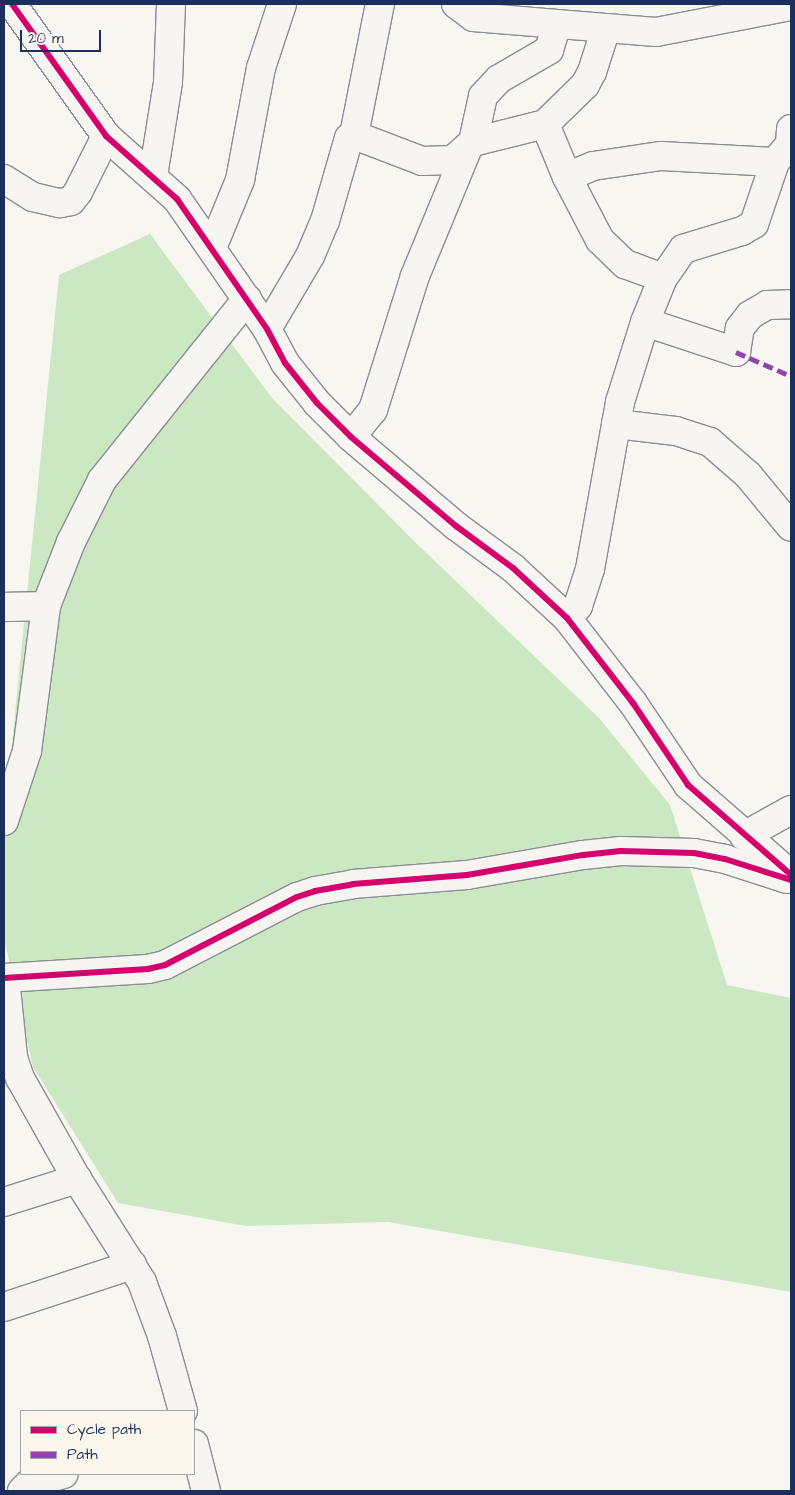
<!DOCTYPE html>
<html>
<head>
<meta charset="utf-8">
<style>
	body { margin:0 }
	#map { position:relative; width:795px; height:1495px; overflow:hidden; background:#f8f6f0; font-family:"Architects Daughter",sans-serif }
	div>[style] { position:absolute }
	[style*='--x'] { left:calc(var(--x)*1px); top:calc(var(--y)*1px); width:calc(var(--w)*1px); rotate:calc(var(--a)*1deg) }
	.green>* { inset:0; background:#cbe8c3 }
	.roads { filter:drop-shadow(1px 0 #8b8e94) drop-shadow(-1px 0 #8b8e94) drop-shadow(0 1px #8b8e94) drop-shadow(0 -1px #8b8e94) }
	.street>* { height:28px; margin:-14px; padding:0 14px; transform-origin:14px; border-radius:14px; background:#f6f5f1 }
	.quiet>* { height:5px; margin-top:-2.5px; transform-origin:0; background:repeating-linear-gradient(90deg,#8e44ad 0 10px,transparent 0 15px) }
	.cycleway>* { height:6px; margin:-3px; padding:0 3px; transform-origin:3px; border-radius:3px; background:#d6006c }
	span { translate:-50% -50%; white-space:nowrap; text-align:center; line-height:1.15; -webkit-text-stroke:4px #fbf7ec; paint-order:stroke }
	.frame { position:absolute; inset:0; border:5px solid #1b2f5e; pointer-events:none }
	.legend { position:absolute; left:20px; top:1410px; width:175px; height:65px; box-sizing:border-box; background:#fbf7ec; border:1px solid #a1a7b3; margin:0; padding:6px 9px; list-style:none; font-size:15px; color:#1b2f5e }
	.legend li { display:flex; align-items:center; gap:10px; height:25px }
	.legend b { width:25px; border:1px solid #a1a7b3 }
	.scale { position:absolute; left:20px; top:30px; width:81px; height:22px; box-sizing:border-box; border:2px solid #1b2f5e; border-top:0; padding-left:6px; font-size:15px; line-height:18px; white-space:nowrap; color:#1b2f5e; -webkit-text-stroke:4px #fbf7ec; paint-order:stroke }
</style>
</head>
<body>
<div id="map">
	<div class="green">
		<div style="clip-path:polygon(150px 234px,272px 398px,416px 543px,599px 718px,670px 805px,727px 985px,791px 998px,791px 1292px,388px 1222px,246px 1226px,118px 1203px,33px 1067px,4px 938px,4px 823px,59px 275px)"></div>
	</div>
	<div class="roads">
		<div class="street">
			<div style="--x:12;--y:4;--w:162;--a:54.5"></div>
			<div style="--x:106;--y:136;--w:95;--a:41.6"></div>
			<div style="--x:177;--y:199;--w:158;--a:55.3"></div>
			<div style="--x:267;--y:329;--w:38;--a:62"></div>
			<div style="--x:285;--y:363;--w:51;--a:51.3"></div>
			<div style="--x:317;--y:403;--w:48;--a:45"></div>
			<div style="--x:351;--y:437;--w:138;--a:40.3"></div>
			<div style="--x:456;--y:526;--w:71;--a:36.4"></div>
			<div style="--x:513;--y:568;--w:74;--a:42.8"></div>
			<div style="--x:567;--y:618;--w:108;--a:52.2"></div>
			<div style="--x:633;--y:703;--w:99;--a:56.1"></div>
			<div style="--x:688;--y:785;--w:137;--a:41.1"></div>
			<div style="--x:456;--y:4;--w:21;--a:37"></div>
			<div style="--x:473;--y:17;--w:133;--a:4.7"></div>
			<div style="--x:545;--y:124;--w:57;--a:67.5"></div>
			<div style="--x:567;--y:177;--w:71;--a:62.4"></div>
			<div style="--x:600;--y:240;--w:35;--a:44"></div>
			<div style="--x:625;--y:264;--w:40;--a:20.2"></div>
			<div style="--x:354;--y:135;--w:134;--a:-78.8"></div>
			<div style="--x:473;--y:142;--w:47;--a:-77.7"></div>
			<div style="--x:483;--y:96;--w:23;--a:-47"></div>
			<div style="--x:499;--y:79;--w:58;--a:-30.1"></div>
			<div style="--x:549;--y:50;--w:27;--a:-73"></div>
			<div style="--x:153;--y:176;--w:95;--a:-80.9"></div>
			<div style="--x:168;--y:82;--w:78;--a:-87.8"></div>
			<div style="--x:567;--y:177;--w:28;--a:-23"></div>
			<div style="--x:593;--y:166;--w:69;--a:-8.4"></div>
			<div style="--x:661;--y:156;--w:114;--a:3"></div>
			<div style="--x:4;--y:179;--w:34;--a:32"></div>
			<div style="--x:33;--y:197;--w:28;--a:13"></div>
			<div style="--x:60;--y:203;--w:11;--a:-10"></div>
			<div style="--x:71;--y:201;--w:11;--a:-52"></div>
			<div style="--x:78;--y:192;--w:63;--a:-63.4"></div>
			<div style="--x:212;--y:248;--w:74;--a:-67.6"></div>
			<div style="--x:240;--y:180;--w:114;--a:-79.4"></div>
			<div style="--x:261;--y:68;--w:67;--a:-71.8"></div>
			<div style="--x:645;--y:322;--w:96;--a:18.2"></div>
			<div style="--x:736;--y:352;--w:24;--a:-81"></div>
			<div style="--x:740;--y:328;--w:16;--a:-52"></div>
			<div style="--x:750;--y:315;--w:20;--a:-30"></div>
			<div style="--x:767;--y:305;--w:24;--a:-2"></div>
			<div style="--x:267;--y:329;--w:85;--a:-59.5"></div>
			<div style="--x:310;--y:256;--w:38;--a:-67"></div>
			<div style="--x:325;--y:221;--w:86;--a:-73.9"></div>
			<div style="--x:349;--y:138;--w:6;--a:-31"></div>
			<div style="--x:354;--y:135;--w:73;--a:20.9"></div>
			<div style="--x:422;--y:161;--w:31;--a:-2"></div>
			<div style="--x:453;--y:160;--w:27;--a:-42"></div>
			<div style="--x:473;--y:142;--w:74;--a:-14"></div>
			<div style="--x:545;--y:124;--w:56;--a:-44.3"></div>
			<div style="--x:585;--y:85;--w:15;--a:-62"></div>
			<div style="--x:592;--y:72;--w:46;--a:-72.3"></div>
			<div style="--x:606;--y:28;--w:50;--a:4.6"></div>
			<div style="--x:656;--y:32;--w:137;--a:-10.9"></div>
			<div style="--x:616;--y:424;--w:60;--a:6.7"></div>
			<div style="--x:676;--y:431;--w:36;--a:18"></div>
			<div style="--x:710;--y:442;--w:50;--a:41"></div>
			<div style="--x:748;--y:475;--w:67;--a:50.4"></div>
			<div style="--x:351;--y:437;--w:35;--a:-51"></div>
			<div style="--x:373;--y:410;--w:140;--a:-72.6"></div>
			<div style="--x:415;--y:276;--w:136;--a:-67.6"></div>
			<div style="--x:4;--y:607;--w:42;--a:-1.4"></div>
			<div style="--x:567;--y:618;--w:16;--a:-47"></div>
			<div style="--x:578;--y:606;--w:39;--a:-72"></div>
			<div style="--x:590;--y:569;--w:170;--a:-79.8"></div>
			<div style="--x:620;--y:402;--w:84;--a:-72.6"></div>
			<div style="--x:645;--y:322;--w:48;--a:-67.8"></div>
			<div style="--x:663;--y:278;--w:35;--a:-55"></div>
			<div style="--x:683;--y:249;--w:62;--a:-17"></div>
			<div style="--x:742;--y:231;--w:14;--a:-30"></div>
			<div style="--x:754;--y:224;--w:65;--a:-71.3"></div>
			<div style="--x:775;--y:162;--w:23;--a:-50"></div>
			<div style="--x:790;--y:144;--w:15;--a:-86"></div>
			<div style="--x:4;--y:821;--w:74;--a:-71.8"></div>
			<div style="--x:27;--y:751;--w:146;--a:-82.5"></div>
			<div style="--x:46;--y:606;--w:69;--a:-68.7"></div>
			<div style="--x:71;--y:542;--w:69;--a:-63.4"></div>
			<div style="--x:102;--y:480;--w:232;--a:-51.3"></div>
			<div style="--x:744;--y:836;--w:54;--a:-29"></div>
			<div style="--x:4;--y:978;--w:144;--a:-3.6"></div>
			<div style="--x:148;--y:969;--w:17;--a:-13"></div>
			<div style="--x:165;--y:965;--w:148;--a:-27.3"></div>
			<div style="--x:297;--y:897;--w:19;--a:-18"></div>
			<div style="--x:315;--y:891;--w:39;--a:-10"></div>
			<div style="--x:353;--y:884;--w:114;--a:-4.5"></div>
			<div style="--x:467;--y:875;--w:118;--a:-9.8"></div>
			<div style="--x:583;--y:855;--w:38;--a:-6"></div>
			<div style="--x:621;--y:851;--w:73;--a:1.6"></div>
			<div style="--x:694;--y:853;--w:32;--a:11"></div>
			<div style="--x:725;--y:859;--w:65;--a:17.9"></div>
			<div style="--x:5;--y:978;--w:79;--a:84.2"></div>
			<div style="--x:13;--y:1057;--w:22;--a:72"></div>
			<div style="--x:20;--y:1078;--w:116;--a:60.6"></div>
			<div style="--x:77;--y:1179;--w:122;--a:57.7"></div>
			<div style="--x:142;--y:1282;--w:58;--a:69.7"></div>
			<div style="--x:162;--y:1336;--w:78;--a:74.4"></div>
			<div style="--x:4;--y:1202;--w:77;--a:-17.5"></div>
			<div style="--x:4;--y:1307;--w:135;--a:-18.2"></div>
			<div style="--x:194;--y:1444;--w:49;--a:75.7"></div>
			<div style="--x:22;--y:1491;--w:10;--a:-45"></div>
			<div style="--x:29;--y:1484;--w:36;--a:-16"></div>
		</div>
	</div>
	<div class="quiet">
		<div style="--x:736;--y:352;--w:60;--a:23.6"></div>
	</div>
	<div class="cycleway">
		<div style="--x:12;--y:4;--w:162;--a:54.5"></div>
		<div style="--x:106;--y:136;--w:95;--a:41.6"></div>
		<div style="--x:177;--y:199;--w:158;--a:55.3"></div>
		<div style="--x:267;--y:329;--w:38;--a:62"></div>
		<div style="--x:285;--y:363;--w:51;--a:51.3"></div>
		<div style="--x:317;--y:403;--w:48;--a:45"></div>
		<div style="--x:351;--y:437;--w:138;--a:40.3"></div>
		<div style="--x:456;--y:526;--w:71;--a:36.4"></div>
		<div style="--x:513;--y:568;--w:74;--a:42.8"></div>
		<div style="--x:567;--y:618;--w:108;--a:52.2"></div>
		<div style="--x:633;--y:703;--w:99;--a:56.1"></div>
		<div style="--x:688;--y:785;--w:137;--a:41.1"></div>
		<div style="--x:4;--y:978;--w:144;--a:-3.6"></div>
		<div style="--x:148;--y:969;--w:17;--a:-13"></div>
		<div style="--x:165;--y:965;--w:148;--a:-27.3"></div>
		<div style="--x:297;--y:897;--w:19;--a:-18"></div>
		<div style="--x:315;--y:891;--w:39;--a:-10"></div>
		<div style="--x:353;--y:884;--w:114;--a:-4.5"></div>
		<div style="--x:467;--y:875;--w:118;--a:-9.8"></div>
		<div style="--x:583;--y:855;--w:38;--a:-6"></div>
		<div style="--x:621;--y:851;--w:73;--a:1.6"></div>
		<div style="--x:694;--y:853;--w:32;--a:11"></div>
		<div style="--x:725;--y:859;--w:69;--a:17.7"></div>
	</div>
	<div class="frame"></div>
	<ul class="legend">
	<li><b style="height:6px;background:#d6006c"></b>Cycle path</li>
	<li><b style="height:6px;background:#8e44ad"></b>Path</li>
	</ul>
	<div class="scale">20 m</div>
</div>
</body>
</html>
